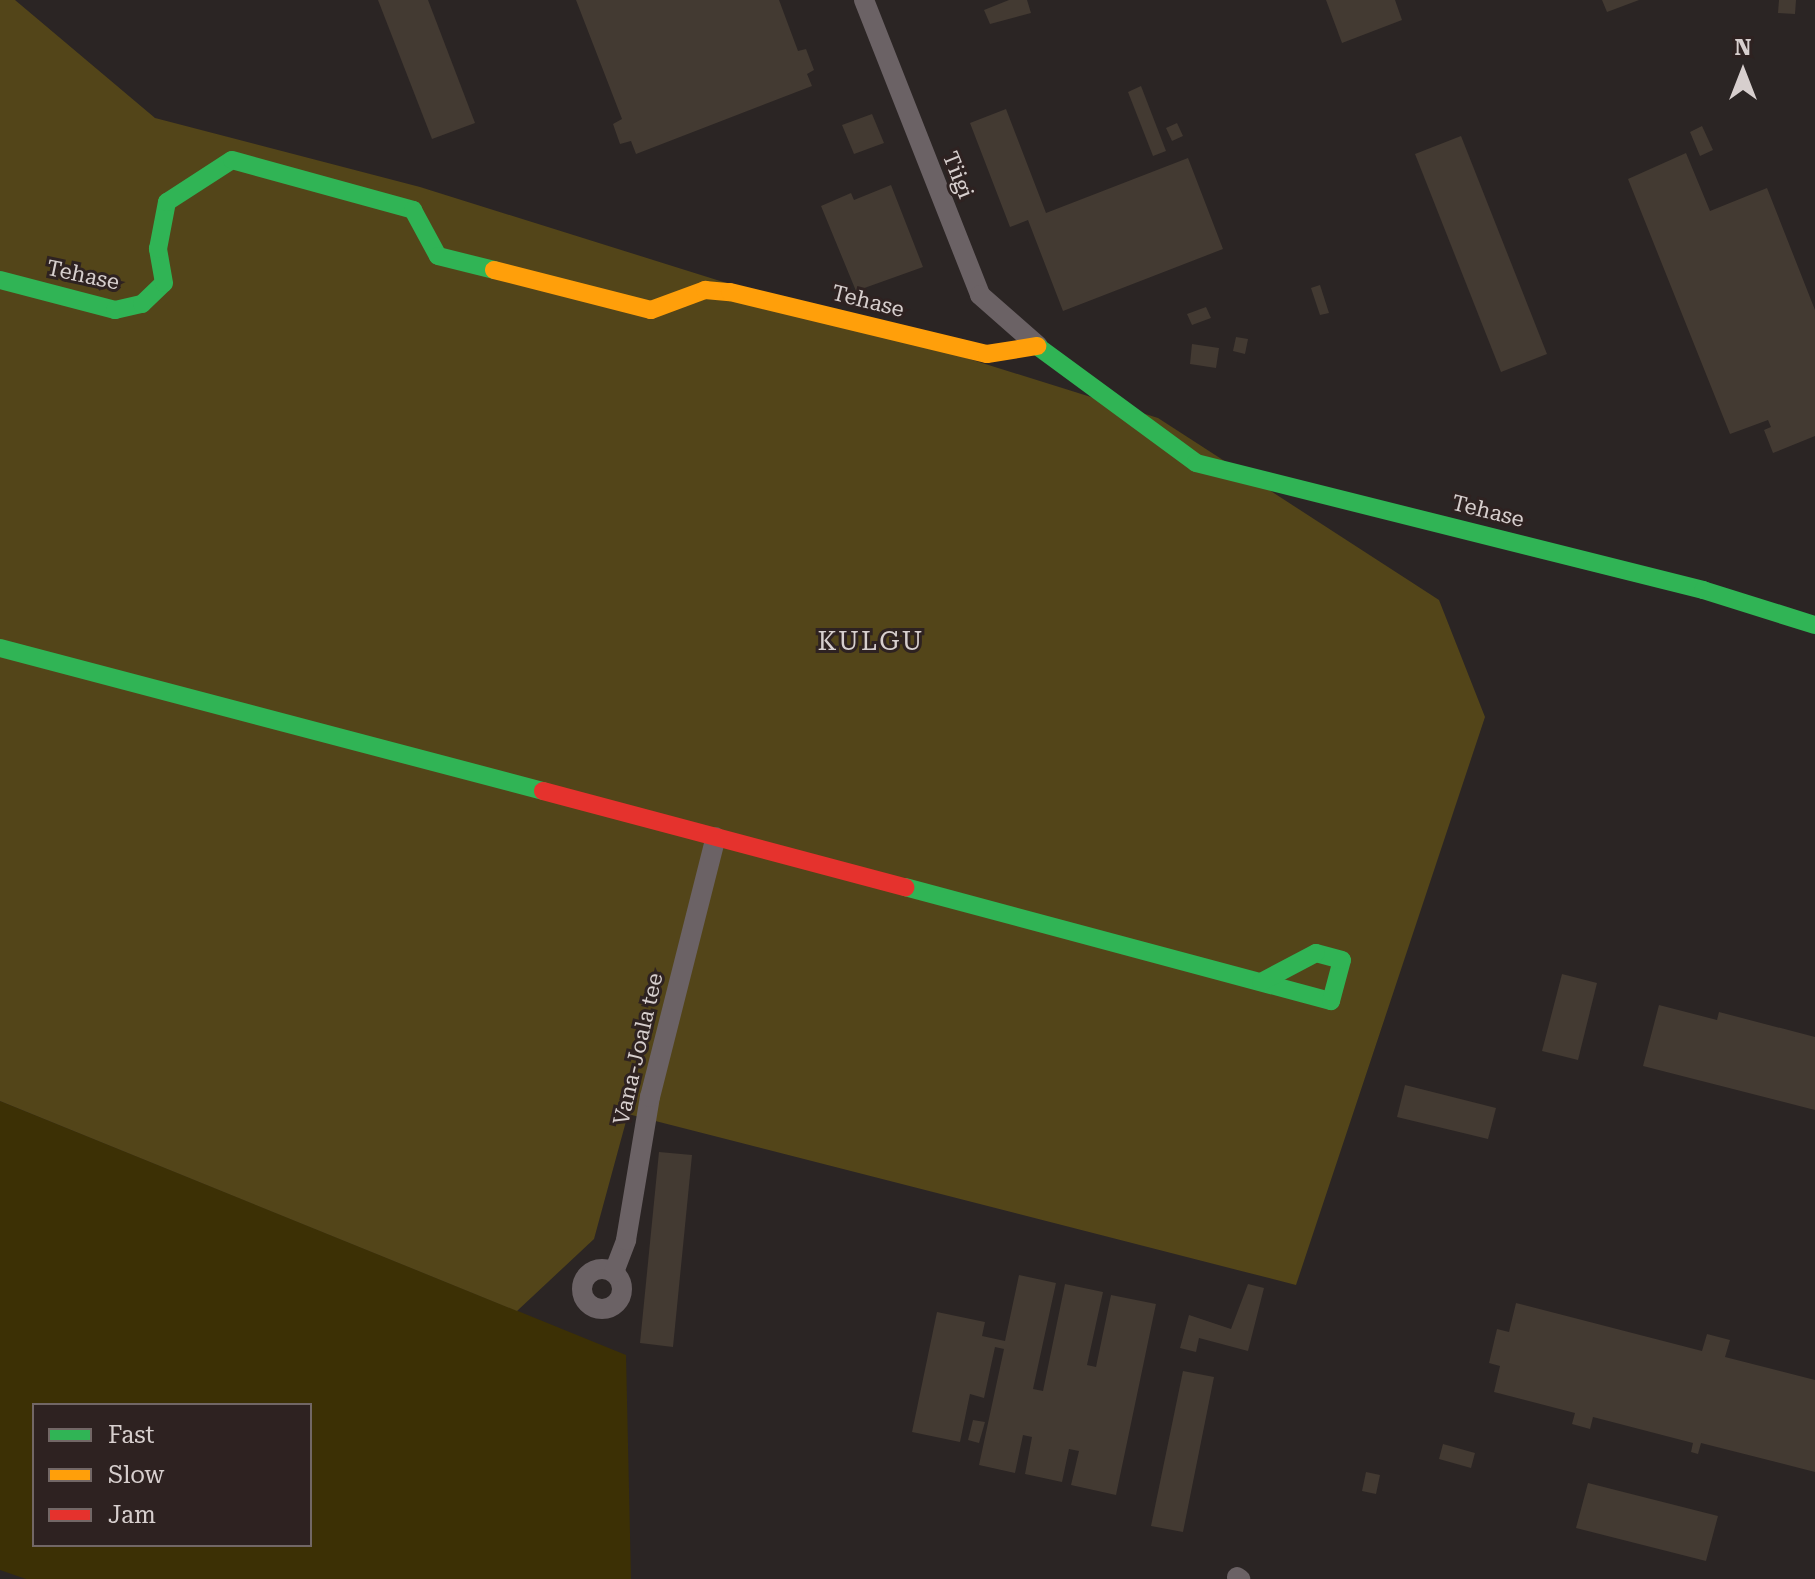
<!DOCTYPE html>
<html>
<head>
<meta charset="utf-8">
<style>
	body { margin:0 }
	#map { position:relative; width:1815px; height:1579px; overflow:hidden; background:#2b2524; font-family:"Roboto Serif",serif }
	div>[style] { position:absolute }
	[style*='--x'] { left:calc(var(--x)*1px); top:calc(var(--y)*1px); width:calc(var(--w)*1px); rotate:calc(var(--a)*1deg) }
	.green>* { inset:0; background:#3c3005 }
	.forest>* { inset:0; background:#534519 }
	.building>* { inset:0; background:#433a32 }
	.street>* { height:20px; margin:-10px; padding:0 10px; transform-origin:10px; border-radius:10px; background:#6b6265 }
	.street>.ring { margin:-10px; padding:0; box-sizing:content-box; background:none; border:20px solid #6b6265; border-radius:50% }
	.fast>* { height:18px; margin:-9px; padding:0 9px; transform-origin:9px; border-radius:9px; background:#30b455 }
	.slow>* { height:18px; margin:-9px; padding:0 9px; transform-origin:9px; border-radius:9px; background:#ff9f0a }
	.jam>* { height:18px; margin:-9px; padding:0 9px; transform-origin:9px; border-radius:9px; background:#e5322d }
	span { translate:-50% -50%; white-space:nowrap; text-align:center; line-height:1.15; -webkit-text-stroke:6px #2e2221; paint-order:stroke }
	.street-label { font-size:22px; color:#d7cfce }
	.quarter-label { font-size:26px; color:#d7cfce; letter-spacing:2px }
	.legend { position:absolute; left:32px; top:1403px; width:280px; height:144px; box-sizing:border-box; background:#2e2221; border:2px solid #726766; margin:0; padding:10px 14px; list-style:none; font-size:24px; color:#d7cfce }
	.legend li { display:flex; align-items:center; gap:16px; height:40px }
	.legend b { width:40px; border:2px solid #726766 }
	.north { position:absolute; left:1703px; top:32px; width:80px; height:80px; -webkit-text-stroke:6px #2e2221; paint-order:stroke; rotate:0deg; font-size:22px; font-weight:700; line-height:32px; text-align:center; color:#d7cfce }
	.north::after { content:''; display:block; margin:auto; width:28px; height:36px; background:#d7cfce; clip-path:polygon(50% 0,100% 100%,50% 72%,0 100%) }
</style>
</head>
<body>
<div id="map">
	<div class="green">
		<div style="clip-path:polygon(evenodd,0 1101px,626px 1355px,631px 1579px,26px 1579px,0 1570px,0 1101px,34px 1405px,310px 1405px,310px 1545px,34px 1545px,34px 1405px)"></div>
	</div>
	<div class="forest">
		<div style="clip-path:polygon(0 0,15px 0,155px 118px,420px 187px,1158px 418px,1439px 600px,1485px 717px,1296px 1285px,628px 1114px,594px 1239px,517px 1311px,0 1101px)"></div>
	</div>
	<div class="building">
		<div style="clip-path:polygon(378px 0,428px 0,475px 123px,432px 139px)"></div>
		<div style="clip-path:polygon(576px 0,779px 0,798px 51px,806px 49px,814px 70px,807px 74px,812px 86px,636px 154px,631px 141px,620px 144px,613px 124px,622px 119px)"></div>
		<div style="clip-path:polygon(1009px 0,1027px 0,1031px 13px,990px 24px,984px 10px)"></div>
		<div style="clip-path:polygon(1326px 0,1395px 0,1402px 20px,1342px 43px)"></div>
		<div style="clip-path:polygon(1602px 0,1639px 0,1607px 12px)"></div>
		<div style="clip-path:polygon(1779px 0,1796px 0,1795px 14px,1778px 13px)"></div>
		<div style="clip-path:polygon(1141px 86px,1166px 151px,1153px 156px,1128px 92px)"></div>
		<div style="clip-path:polygon(1006px 109px,1046px 213px,1188px 158px,1223px 249px,1063px 311px,1028px 220px,1010px 227px,970px 123px)"></div>
		<div style="clip-path:polygon(872px 114px,884px 143px,854px 154px,842px 125px)"></div>
		<div style="clip-path:polygon(1177px 123px,1183px 136px,1172px 141px,1166px 128px)"></div>
		<div style="clip-path:polygon(1702px 126px,1713px 150px,1700px 156px,1690px 132px)"></div>
		<div style="clip-path:polygon(1461px 136px,1547px 354px,1501px 372px,1415px 154px)"></div>
		<div style="clip-path:polygon(1686px 153px,1710px 211px,1767px 188px,1815px 310px,1815px 436px,1773px 453px,1764px 430px,1771px 427px,1768px 420px,1730px 434px,1628px 179px)"></div>
		<div style="clip-path:polygon(891px 185px,923px 267px,856px 291px,821px 206px,851px 193px,854px 200px)"></div>
		<div style="clip-path:polygon(1320px 285px,1329px 313px,1320px 315px,1311px 288px)"></div>
		<div style="clip-path:polygon(1206px 307px,1211px 318px,1192px 325px,1187px 314px)"></div>
		<div style="clip-path:polygon(1236px 337px,1248px 339px,1245px 354px,1233px 351px)"></div>
		<div style="clip-path:polygon(1192px 344px,1219px 348px,1216px 368px,1190px 364px)"></div>
		<div style="clip-path:polygon(1562px 974px,1597px 983px,1578px 1060px,1542px 1051px)"></div>
		<div style="clip-path:polygon(1659px 1005px,1717px 1020px,1719px 1012px,1815px 1037px,1815px 1110px,1643px 1066px)"></div>
		<div style="clip-path:polygon(1405px 1085px,1496px 1108px,1488px 1139px,1397px 1117px)"></div>
		<div style="clip-path:polygon(659px 1152px,692px 1155px,673px 1347px,640px 1343px)"></div>
		<div style="clip-path:polygon(1019px 1275px,1056px 1283px,1033px 1389px,1043px 1391px,1065px 1284px,1103px 1292px,1087px 1365px,1096px 1367px,1111px 1295px,1156px 1304px,1116px 1495px,1071px 1485px,1079px 1451px,1069px 1449px,1062px 1482px,1025px 1474px,1032px 1437px,1023px 1435px,1015px 1473px,979px 1465px,1004px 1349px,995px 1347px,984px 1398px,970px 1394px,960px 1442px,912px 1432px,937px 1312px,985px 1322px,982px 1336px,1005px 1341px)"></div>
		<div style="clip-path:polygon(1248px 1284px,1264px 1288px,1248px 1351px,1199px 1338px,1196px 1352px,1180px 1348px,1189px 1315px,1231px 1329px)"></div>
		<div style="clip-path:polygon(1516px 1303px,1702px 1351px,1707px 1334px,1730px 1340px,1725px 1357px,1815px 1380px,1815px 1472px,1701px 1443px,1698px 1454px,1691px 1452px,1693px 1443px,1593px 1417px,1590px 1429px,1572px 1424px,1575px 1413px,1494px 1392px,1500px 1366px,1489px 1363px,1497px 1329px,1509px 1332px)"></div>
		<div style="clip-path:polygon(1183px 1371px,1214px 1377px,1183px 1532px,1151px 1526px)"></div>
		<div style="clip-path:polygon(973px 1420px,985px 1422px,979px 1443px,968px 1440px)"></div>
		<div style="clip-path:polygon(1443px 1444px,1475px 1453px,1471px 1468px,1439px 1459px)"></div>
		<div style="clip-path:polygon(1366px 1472px,1380px 1475px,1376px 1494px,1362px 1491px)"></div>
		<div style="clip-path:polygon(1588px 1483px,1718px 1516px,1706px 1561px,1576px 1528px)"></div>
	</div>
	<div class="street">
		<div style="--x:864;--y:0;--w:317;--a:68.5"></div>
		<div style="--x:980;--y:295;--w:77;--a:41.3"></div>
		<div class="ring" style="left:582px;top:1269px;width:20px;height:20px"></div>
		<div style="--x:614;--y:1272;--w:34;--a:-69"></div>
		<div style="--x:626;--y:1240;--w:145;--a:-80.5"></div>
		<div style="--x:650;--y:1097;--w:268;--a:-75.8"></div>
		<div style="--x:1237;--y:1577;--w:4;--a:34"></div>
	</div>
	<div class="fast">
		<div style="--x:0;--y:280;--w:119;--a:14.6"></div>
		<div style="--x:115;--y:310;--w:28;--a:-13"></div>
		<div style="--x:142;--y:304;--w:30;--a:-44"></div>
		<div style="--x:164;--y:283;--w:35;--a:-100"></div>
		<div style="--x:158;--y:249;--w:48;--a:-79.2"></div>
		<div style="--x:167;--y:202;--w:77;--a:-32.9"></div>
		<div style="--x:232;--y:160;--w:188;--a:15.4"></div>
		<div style="--x:413;--y:210;--w:52;--a:61.5"></div>
		<div style="--x:438;--y:256;--w:58;--a:14"></div>
		<div style="--x:1037;--y:346;--w:197;--a:36.3"></div>
		<div style="--x:1196;--y:463;--w:523;--a:14.06"></div>
		<div style="--x:1703;--y:590;--w:117;--a:17.4"></div>
		<div style="--x:0;--y:648;--w:562;--a:14.75"></div>
		<div style="--x:905;--y:887;--w:441;--a:15"></div>
		<div style="--x:1331;--y:1001;--w:42;--a:-75"></div>
		<div style="--x:1342;--y:960;--w:27;--a:-165"></div>
		<div style="--x:1316;--y:953;--w:62;--a:152.2"></div>
	</div>
	<div class="slow">
		<div style="--x:494;--y:270;--w:162;--a:14.3"></div>
		<div style="--x:651;--y:310;--w:58;--a:-20.3"></div>
		<div style="--x:705;--y:290;--w:25;--a:5"></div>
		<div style="--x:730;--y:292;--w:264;--a:13.6"></div>
		<div style="--x:987;--y:354;--w:51;--a:-9.1"></div>
	</div>
	<div class="jam">
		<div style="--x:543;--y:791;--w:375;--a:14.9"></div>
	</div>
	<div class="street-label">
		<span style="left:958px;top:175px;rotate:68deg">Tiigi</span>
		<span style="left:83px;top:275px;rotate:12deg">Tehase</span>
		<span style="left:868px;top:301px;rotate:14deg">Tehase</span>
		<span style="left:1488px;top:511px;rotate:14deg">Tehase</span>
		<span style="left:638px;top:1049px;rotate:-77deg">Vana-Joala tee</span>
	</div>
	<div class="quarter-label">
		<span style="left:871px;top:642px">KULGU</span>
	</div>
	<ul class="legend">
	<li><b style="height:10px;background:#30b455"></b>Fast</li>
	<li><b style="height:10px;background:#ff9f0a"></b>Slow</li>
	<li><b style="height:10px;background:#e5322d"></b>Jam</li>
	</ul>
	<div class="north">N</div>
</div>
</body>
</html>
